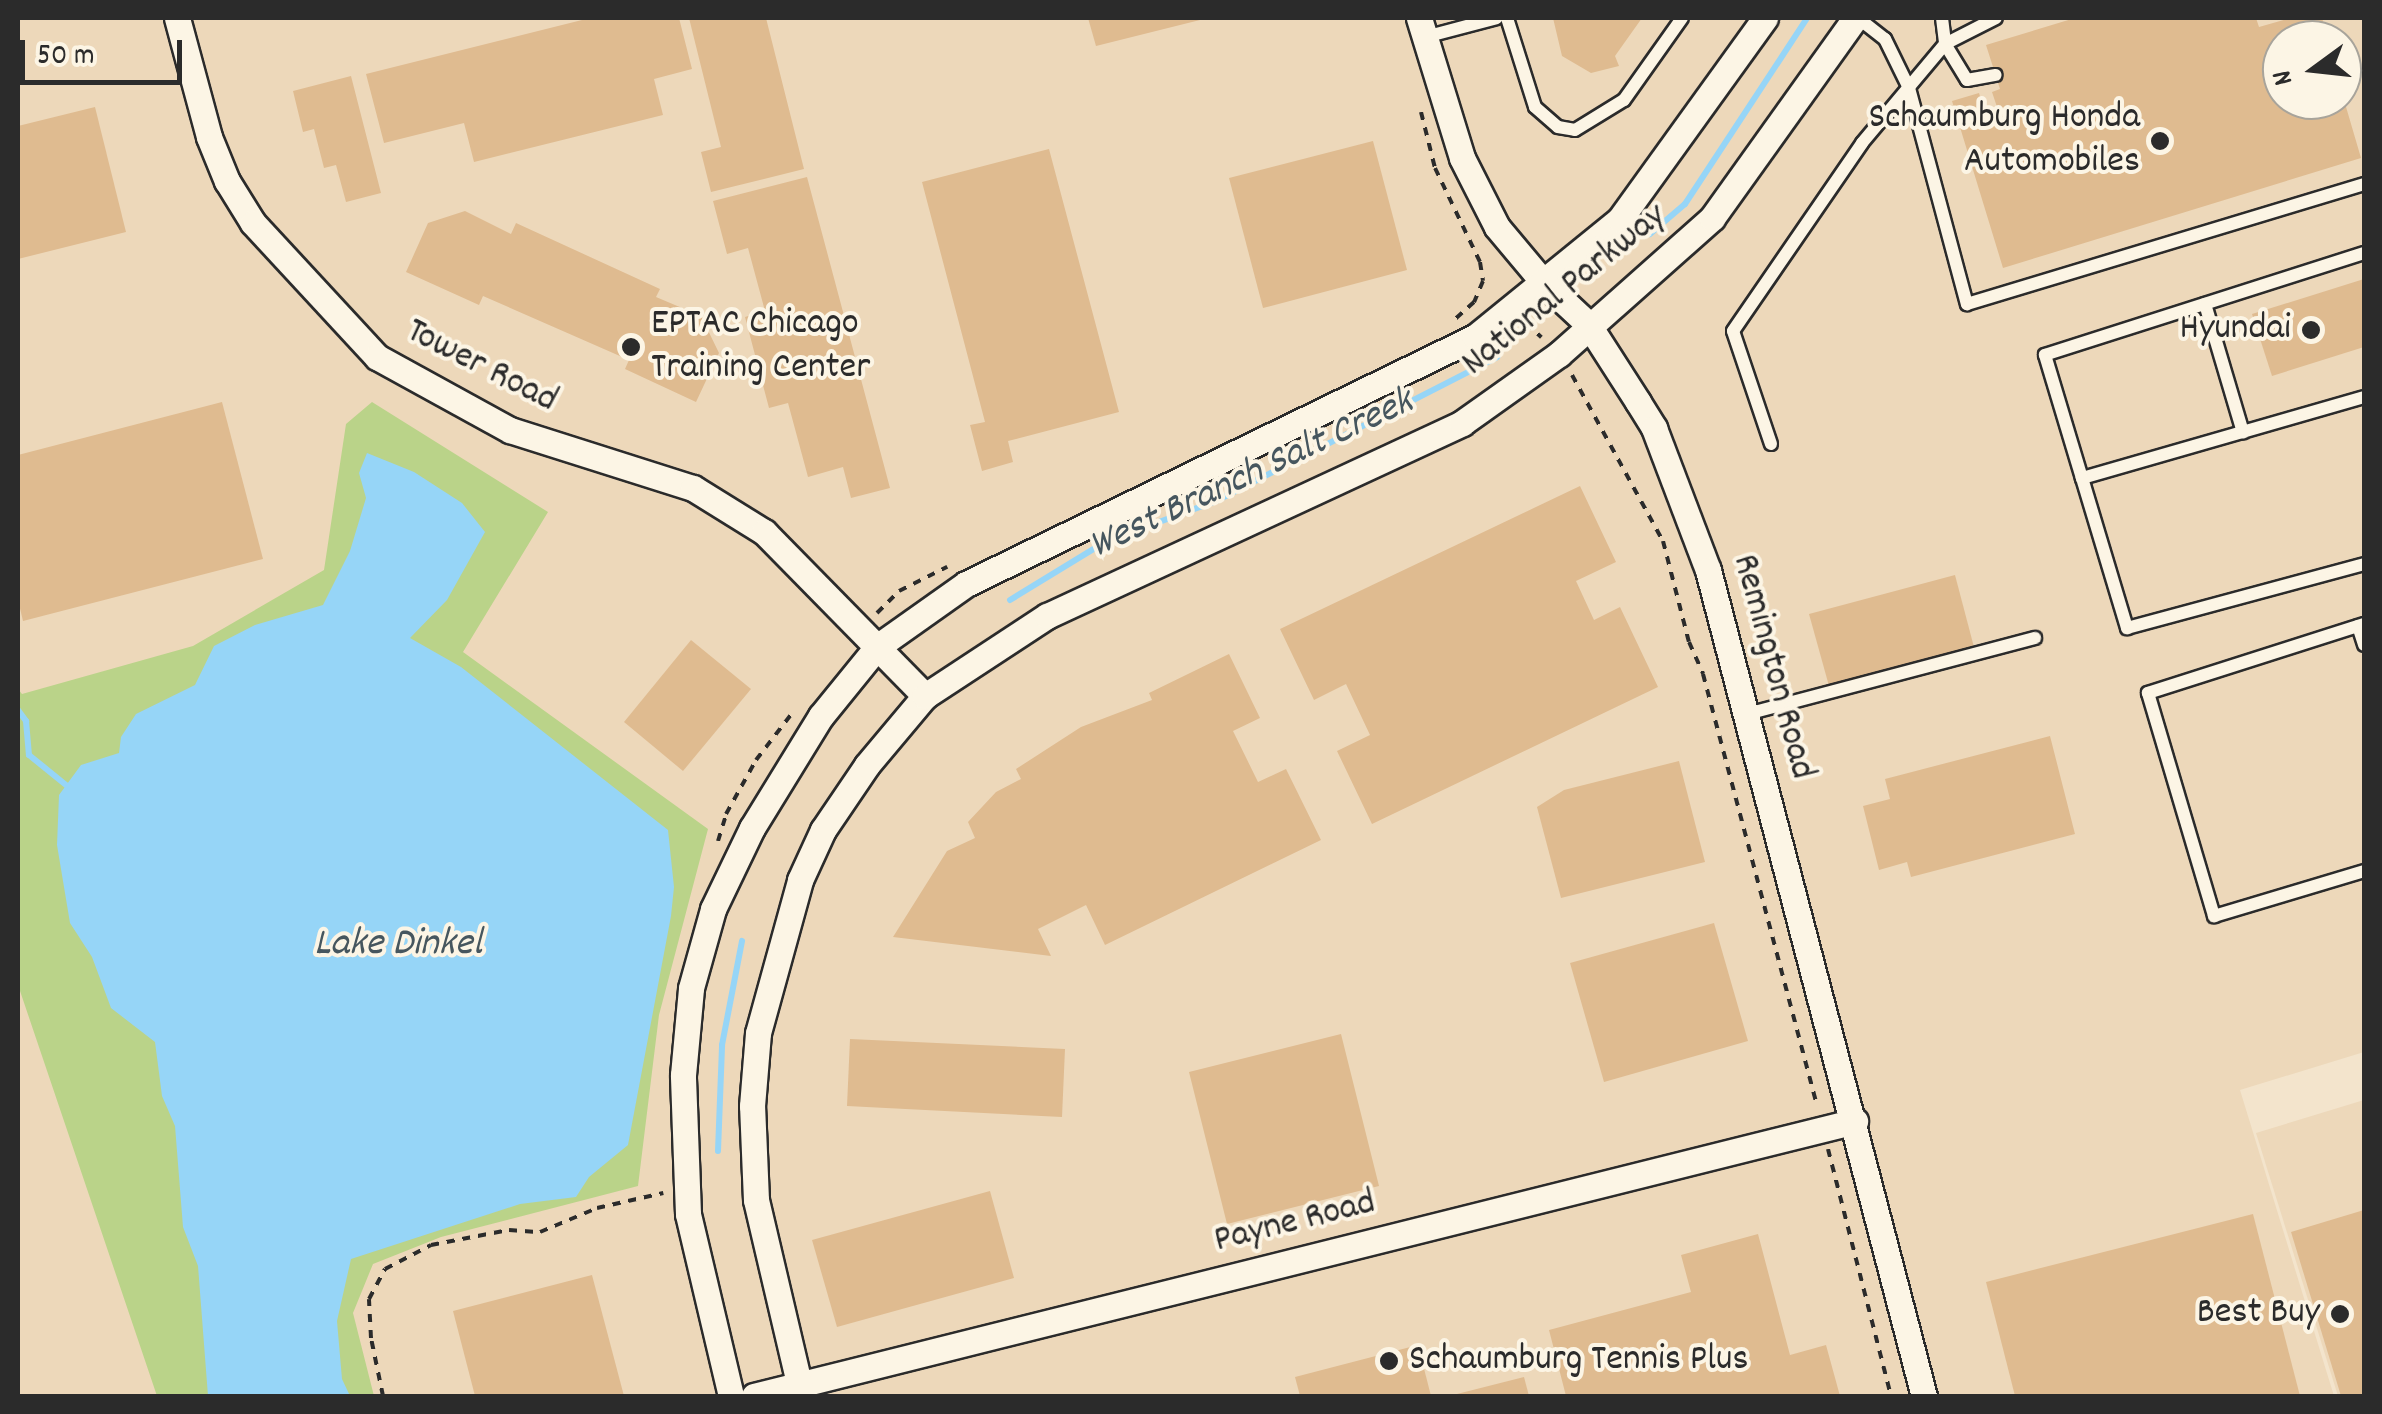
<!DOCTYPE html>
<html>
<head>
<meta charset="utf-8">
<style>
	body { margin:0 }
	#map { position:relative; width:2382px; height:1414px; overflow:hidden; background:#f3e4cc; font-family:Dekko,sans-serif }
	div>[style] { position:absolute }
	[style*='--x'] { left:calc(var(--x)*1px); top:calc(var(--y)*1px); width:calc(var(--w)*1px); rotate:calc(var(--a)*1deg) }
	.built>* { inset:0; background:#edd8ba }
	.green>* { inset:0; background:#bad389 }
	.water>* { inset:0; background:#96d5f7 }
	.stream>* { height:6px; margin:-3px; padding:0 3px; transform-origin:3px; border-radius:3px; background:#96d5f7 }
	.building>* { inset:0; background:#dfbb90 }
	.path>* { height:4px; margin-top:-2px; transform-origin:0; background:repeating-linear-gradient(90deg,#2b2b2b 0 8px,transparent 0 16px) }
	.roads { filter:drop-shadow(2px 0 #2b2b2b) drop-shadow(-2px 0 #2b2b2b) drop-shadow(0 2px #2b2b2b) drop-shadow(0 -2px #2b2b2b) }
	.service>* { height:12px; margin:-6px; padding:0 6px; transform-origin:6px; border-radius:6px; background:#fcf5e5 }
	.minor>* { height:25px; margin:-12.5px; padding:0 12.5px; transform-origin:12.5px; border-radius:12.5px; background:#fcf5e5 }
	.dots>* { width:28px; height:28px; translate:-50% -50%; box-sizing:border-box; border:5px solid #fcf5e5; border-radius:50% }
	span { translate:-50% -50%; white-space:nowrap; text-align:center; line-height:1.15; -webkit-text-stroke:8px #fcf5e5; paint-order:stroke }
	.poi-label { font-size:38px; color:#2b2b2b }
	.right { translate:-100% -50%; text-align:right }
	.left { translate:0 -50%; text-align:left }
	.street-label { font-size:38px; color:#2b2b2b }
	.water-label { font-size:40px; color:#46565e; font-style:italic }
	.frame { position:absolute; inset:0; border:20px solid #2b2b2b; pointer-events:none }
	.north { position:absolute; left:2262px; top:20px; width:100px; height:100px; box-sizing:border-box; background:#fcf5e5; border:2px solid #a8a49b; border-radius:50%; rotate:255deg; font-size:28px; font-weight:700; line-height:40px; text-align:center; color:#2b2b2b }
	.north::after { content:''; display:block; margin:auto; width:35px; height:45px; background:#2b2b2b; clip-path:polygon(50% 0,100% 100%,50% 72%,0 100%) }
	.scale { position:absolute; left:20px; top:40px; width:162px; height:45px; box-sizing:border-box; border:5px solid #2b2b2b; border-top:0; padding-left:12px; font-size:30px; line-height:35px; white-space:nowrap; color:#2b2b2b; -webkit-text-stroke:8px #fcf5e5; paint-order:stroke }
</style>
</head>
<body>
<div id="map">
	<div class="built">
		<div style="clip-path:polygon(evenodd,18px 18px,2364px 18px,2364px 1052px,2240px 1090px,2334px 1396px,18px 1396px,18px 18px,2282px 40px,2342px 40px,2342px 100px,2282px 100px,2282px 40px)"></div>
		<div style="clip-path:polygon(2364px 1100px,2364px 1396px,2338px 1396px,2256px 1133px)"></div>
	</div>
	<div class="green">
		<div style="clip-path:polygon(372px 402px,548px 512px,463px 652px,708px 829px,659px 1015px,638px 1186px,441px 1237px,373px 1264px,353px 1313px,374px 1396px,157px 1396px,18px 985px,18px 689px,22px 694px,193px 646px,324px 570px,346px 424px)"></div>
	</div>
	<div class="water">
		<div style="clip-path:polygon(367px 453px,414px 472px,462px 503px,485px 532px,447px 600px,410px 638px,461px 667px,668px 830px,674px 887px,671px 916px,628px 1145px,589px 1177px,576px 1197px,520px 1204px,351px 1259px,337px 1321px,342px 1379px,350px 1396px,208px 1396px,198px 1266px,183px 1227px,175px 1126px,162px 1096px,155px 1042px,111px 1008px,92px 957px,70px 923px,57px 845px,59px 795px,81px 765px,119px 753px,121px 737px,136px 714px,195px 685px,214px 646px,255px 625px,323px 605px,350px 551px,366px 498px,359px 473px)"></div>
	</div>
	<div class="stream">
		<div style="--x:1650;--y:234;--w:46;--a:-40.6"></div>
		<div style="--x:1685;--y:204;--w:222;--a:-56.7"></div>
		<div style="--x:1010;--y:600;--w:111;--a:-31.4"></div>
		<div style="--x:1105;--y:542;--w:118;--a:-20.3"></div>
		<div style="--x:1216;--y:501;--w:316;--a:-27.1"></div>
		<div style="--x:18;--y:710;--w:14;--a:54"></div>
		<div style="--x:26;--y:721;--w:34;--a:85"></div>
		<div style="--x:29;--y:755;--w:48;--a:39"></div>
		<div style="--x:718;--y:1151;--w:106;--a:-87.8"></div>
		<div style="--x:722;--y:1045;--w:106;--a:-79.1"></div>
	</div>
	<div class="building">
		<div style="clip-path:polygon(590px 18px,679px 18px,692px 69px,654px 79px,663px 115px,474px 162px,464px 123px,384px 143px,366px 74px)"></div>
		<div style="clip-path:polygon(689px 18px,766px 18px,804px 169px,711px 192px,701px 152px,721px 147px)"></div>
		<div style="clip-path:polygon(1088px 18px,1204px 18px,1204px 19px,1096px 46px)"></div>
		<div style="clip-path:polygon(1553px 18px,1642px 18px,1615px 56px,1619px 66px,1591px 73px,1562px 56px)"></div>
		<div style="clip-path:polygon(2075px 18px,2256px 18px,2259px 27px,2291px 18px,2322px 18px,2329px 40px,2282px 40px,2282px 100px,2344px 100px,2361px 158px,2003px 268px,1952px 101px,1979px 93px,1988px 123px,2001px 119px,1992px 92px,2000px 89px,1986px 45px)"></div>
		<div style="clip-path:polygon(351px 76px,381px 193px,346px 202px,336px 165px,324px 168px,314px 129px,303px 132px,293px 91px)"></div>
		<div style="clip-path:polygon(95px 107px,126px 232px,18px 259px,18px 126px)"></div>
		<div style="clip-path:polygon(1373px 141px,1407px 270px,1263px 308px,1229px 178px)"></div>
		<div style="clip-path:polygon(1049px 149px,1119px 412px,1008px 441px,1013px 462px,982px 471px,970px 425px,985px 422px,922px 182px)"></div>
		<div style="clip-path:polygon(807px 177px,890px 488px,851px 498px,843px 467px,808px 477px,788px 403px,769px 408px,745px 317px,765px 311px,748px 248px,727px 254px,713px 201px)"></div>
		<div style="clip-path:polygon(465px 211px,511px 234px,516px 223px,660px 289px,656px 297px,701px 316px,719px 353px,696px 402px,625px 369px,629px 360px,483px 296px,479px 305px,406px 272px,428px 223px)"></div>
		<div style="clip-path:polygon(2364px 279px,2364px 347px,2272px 376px,2252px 314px)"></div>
		<div style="clip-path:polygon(222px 402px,263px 559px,23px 621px,18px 600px,18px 455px)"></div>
		<div style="clip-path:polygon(1580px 486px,1616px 562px,1576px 581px,1594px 620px,1620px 607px,1658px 687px,1372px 824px,1337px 751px,1370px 735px,1346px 684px,1314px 700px,1280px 629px)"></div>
		<div style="clip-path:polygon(1955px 575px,1975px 651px,1829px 686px,1809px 614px)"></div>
		<div style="clip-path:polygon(691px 640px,751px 689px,683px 771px,624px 722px)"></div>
		<div style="clip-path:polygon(1229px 654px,1260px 718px,1233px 731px,1258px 782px,1286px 769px,1321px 840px,1105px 945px,1086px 905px,1038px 929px,1051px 956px,893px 937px,947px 851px,975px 838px,968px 822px,996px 792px,1021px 779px,1016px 769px,1081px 727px,1152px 700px,1149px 693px)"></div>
		<div style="clip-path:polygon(2050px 736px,2075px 834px,1911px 877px,1907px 862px,1879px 870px,1863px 806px,1890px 799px,1885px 779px)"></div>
		<div style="clip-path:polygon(1679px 761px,1705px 862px,1561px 898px,1537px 807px,1564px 790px)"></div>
		<div style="clip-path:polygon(1714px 923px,1748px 1041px,1604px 1082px,1570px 963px)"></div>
		<div style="clip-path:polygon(1341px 1034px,1379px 1186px,1227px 1224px,1189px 1072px)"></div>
		<div style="clip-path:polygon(850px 1039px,1065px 1049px,1062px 1117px,847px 1106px)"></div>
		<div style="clip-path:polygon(990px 1191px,1014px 1278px,837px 1327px,812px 1240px)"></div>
		<div style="clip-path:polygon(2364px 1210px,2364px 1396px,2341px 1396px,2291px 1232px)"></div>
		<div style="clip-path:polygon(2253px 1214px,2300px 1396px,2015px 1396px,1986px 1282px)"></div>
		<div style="clip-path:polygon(1758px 1234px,1790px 1355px,1826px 1345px,1840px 1396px,1566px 1396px,1549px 1330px,1691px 1292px,1681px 1255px)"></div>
		<div style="clip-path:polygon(592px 1275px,624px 1396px,475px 1396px,453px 1311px)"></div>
		<div style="clip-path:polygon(1418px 1345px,1431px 1396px,1300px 1396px,1295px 1377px)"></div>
		<div style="clip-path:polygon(1524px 1377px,1529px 1396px,1453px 1396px,1453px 1395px)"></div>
	</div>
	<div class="path">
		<div style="--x:1421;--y:112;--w:58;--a:76"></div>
		<div style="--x:1435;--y:168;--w:104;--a:64.4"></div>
		<div style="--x:1480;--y:262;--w:19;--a:81"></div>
		<div style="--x:1483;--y:281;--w:23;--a:113"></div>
		<div style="--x:1474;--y:302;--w:25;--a:138"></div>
		<div style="--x:1526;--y:323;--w:21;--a:43"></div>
		<div style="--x:1572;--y:375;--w:189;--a:61.3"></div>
		<div style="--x:1663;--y:541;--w:104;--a:75.6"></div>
		<div style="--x:1689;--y:642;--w:35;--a:66"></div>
		<div style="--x:1703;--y:674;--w:447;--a:75.2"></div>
		<div style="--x:877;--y:613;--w:31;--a:-45"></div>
		<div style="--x:899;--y:591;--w:54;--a:-26.6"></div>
		<div style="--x:718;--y:841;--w:28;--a:-73"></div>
		<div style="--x:726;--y:814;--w:62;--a:-60.9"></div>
		<div style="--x:756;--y:760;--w:61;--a:-52.4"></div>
		<div style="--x:1828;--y:1149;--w:255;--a:75.7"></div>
		<div style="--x:383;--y:1396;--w:59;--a:-101.7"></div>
		<div style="--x:371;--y:1338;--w:39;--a:-93"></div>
		<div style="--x:369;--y:1299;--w:34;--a:-62"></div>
		<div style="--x:385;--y:1269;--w:52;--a:-27.6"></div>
		<div style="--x:431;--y:1245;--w:79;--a:-10.9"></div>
		<div style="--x:509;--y:1230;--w:31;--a:4"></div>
		<div style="--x:540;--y:1232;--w:62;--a:-22.8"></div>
		<div style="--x:597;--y:1208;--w:68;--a:-12.8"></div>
	</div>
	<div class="roads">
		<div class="service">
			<div style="--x:1507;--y:18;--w:93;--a:72.5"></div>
			<div style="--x:1535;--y:107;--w:30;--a:41"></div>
			<div style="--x:1558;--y:127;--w:17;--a:10"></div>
			<div style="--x:1575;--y:130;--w:57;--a:-31.5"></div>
			<div style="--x:1624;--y:100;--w:100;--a:-54.7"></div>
			<div style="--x:1858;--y:18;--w:34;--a:38"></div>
			<div style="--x:1885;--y:39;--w:55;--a:63.9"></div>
			<div style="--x:1909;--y:88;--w:224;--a:75"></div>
			<div style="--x:1967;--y:304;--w:415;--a:-16.8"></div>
			<div style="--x:1942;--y:18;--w:26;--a:83"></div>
			<div style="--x:1945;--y:44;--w:42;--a:58.6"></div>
			<div style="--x:1967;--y:80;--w:29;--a:-10"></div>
			<div style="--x:1425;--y:37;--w:74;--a:-14.8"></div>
			<div style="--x:2364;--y:253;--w:335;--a:162.3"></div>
			<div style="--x:2045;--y:355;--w:128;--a:73.3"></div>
			<div style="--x:2082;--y:478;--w:293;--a:-16"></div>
			<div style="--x:2205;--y:304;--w:134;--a:73.5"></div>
			<div style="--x:1771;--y:444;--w:119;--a:-108.6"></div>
			<div style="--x:1733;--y:331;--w:228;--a:-55.5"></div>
			<div style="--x:1862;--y:143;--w:129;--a:-50"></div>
			<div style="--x:1945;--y:44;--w:57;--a:-27"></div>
			<div style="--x:2082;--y:478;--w:157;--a:73.3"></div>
			<div style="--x:2127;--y:628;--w:245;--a:-15.1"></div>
			<div style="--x:2364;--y:624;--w:227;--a:162.3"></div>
			<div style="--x:2148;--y:693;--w:233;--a:73.5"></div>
			<div style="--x:2214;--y:916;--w:157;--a:-16.7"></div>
			<div style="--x:2358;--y:626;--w:20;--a:72"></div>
			<div style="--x:1747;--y:714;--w:298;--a:-14.8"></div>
		</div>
		<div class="minor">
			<div style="--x:177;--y:18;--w:123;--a:74.9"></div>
			<div style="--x:209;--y:137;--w:48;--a:67.8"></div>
			<div style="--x:227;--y:181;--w:49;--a:58.2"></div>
			<div style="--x:253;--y:223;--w:183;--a:47.2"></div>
			<div style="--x:377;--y:357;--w:152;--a:28.8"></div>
			<div style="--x:510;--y:430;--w:192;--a:17.6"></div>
			<div style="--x:693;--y:488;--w:84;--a:31.8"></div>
			<div style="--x:764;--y:532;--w:230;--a:45.5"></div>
			<div style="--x:1419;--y:18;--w:146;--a:72.9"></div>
			<div style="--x:1462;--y:158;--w:77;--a:63.1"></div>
			<div style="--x:1497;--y:227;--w:73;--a:50"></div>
			<div style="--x:1544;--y:283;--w:60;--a:43"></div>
			<div style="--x:1588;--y:324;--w:93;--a:57.3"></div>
			<div style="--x:1638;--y:402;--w:31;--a:58"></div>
			<div style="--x:1654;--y:428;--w:152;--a:69.2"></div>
			<div style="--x:1708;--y:570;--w:854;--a:75.35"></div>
			<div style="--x:731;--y:1396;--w:187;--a:-103.3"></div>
			<div style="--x:688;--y:1214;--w:139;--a:-92.1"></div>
			<div style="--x:683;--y:1075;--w:87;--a:-84.7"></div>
			<div style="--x:691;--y:988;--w:82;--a:-74.4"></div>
			<div style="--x:713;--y:909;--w:90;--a:-64.3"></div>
			<div style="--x:752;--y:828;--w:132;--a:-58.4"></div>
			<div style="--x:821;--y:716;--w:89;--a:-50.9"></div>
			<div style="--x:877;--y:647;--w:109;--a:-35.3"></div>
			<div style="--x:966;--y:584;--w:566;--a:-25.89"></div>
			<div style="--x:1475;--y:337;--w:187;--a:-39.1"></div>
			<div style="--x:1620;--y:219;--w:248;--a:-54.2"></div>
			<div style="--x:754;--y:1396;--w:1135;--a:-14.02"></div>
			<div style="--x:802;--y:1396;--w:201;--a:-103.2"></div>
			<div style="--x:756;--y:1200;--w:94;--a:-92.4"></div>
			<div style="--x:752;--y:1106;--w:73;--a:-85.3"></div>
			<div style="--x:758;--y:1033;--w:159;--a:-74.6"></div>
			<div style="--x:800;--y:880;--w:55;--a:-65.3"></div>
			<div style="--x:823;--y:830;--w:78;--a:-55.9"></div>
			<div style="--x:867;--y:765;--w:90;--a:-50"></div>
			<div style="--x:925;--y:696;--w:146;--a:-33.3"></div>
			<div style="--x:1047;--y:616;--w:458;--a:-24.9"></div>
			<div style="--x:1462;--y:423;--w:119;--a:-35.4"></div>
			<div style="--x:1559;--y:354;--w:205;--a:-41.6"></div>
			<div style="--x:1712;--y:218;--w:246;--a:-54.4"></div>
		</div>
	</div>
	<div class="dots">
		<div style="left:2160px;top:141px;background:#2b2b2b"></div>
		<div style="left:2311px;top:330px;background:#2b2b2b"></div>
		<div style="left:631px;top:347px;background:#2b2b2b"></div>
		<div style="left:2340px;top:1314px;background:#2b2b2b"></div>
		<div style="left:1389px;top:1361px;background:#2b2b2b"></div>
	</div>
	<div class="poi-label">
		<span class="right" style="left:2140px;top:141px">Schaumburg Honda<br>Automobiles</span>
		<span class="left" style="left:651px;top:347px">EPTAC Chicago<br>Training Center</span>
		<span class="right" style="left:2291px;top:330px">Hyundai</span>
		<span class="right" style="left:2320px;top:1314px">Best Buy</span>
		<span class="left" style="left:1409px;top:1361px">Schaumburg Tennis Plus</span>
	</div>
	<div class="street-label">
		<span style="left:1565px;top:291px;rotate:-39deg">National Parkway</span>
		<span style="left:481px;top:367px;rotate:27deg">Tower Road</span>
		<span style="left:1772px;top:667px;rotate:75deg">Remington Road</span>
		<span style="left:1295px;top:1223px;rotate:-14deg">Payne Road</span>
	</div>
	<div class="water-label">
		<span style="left:1252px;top:476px;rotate:-25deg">West Branch Salt Creek</span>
		<span style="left:398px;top:946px">Lake Dinkel</span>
	</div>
	<div class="frame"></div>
	<div class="north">N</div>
	<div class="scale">50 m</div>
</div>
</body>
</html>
